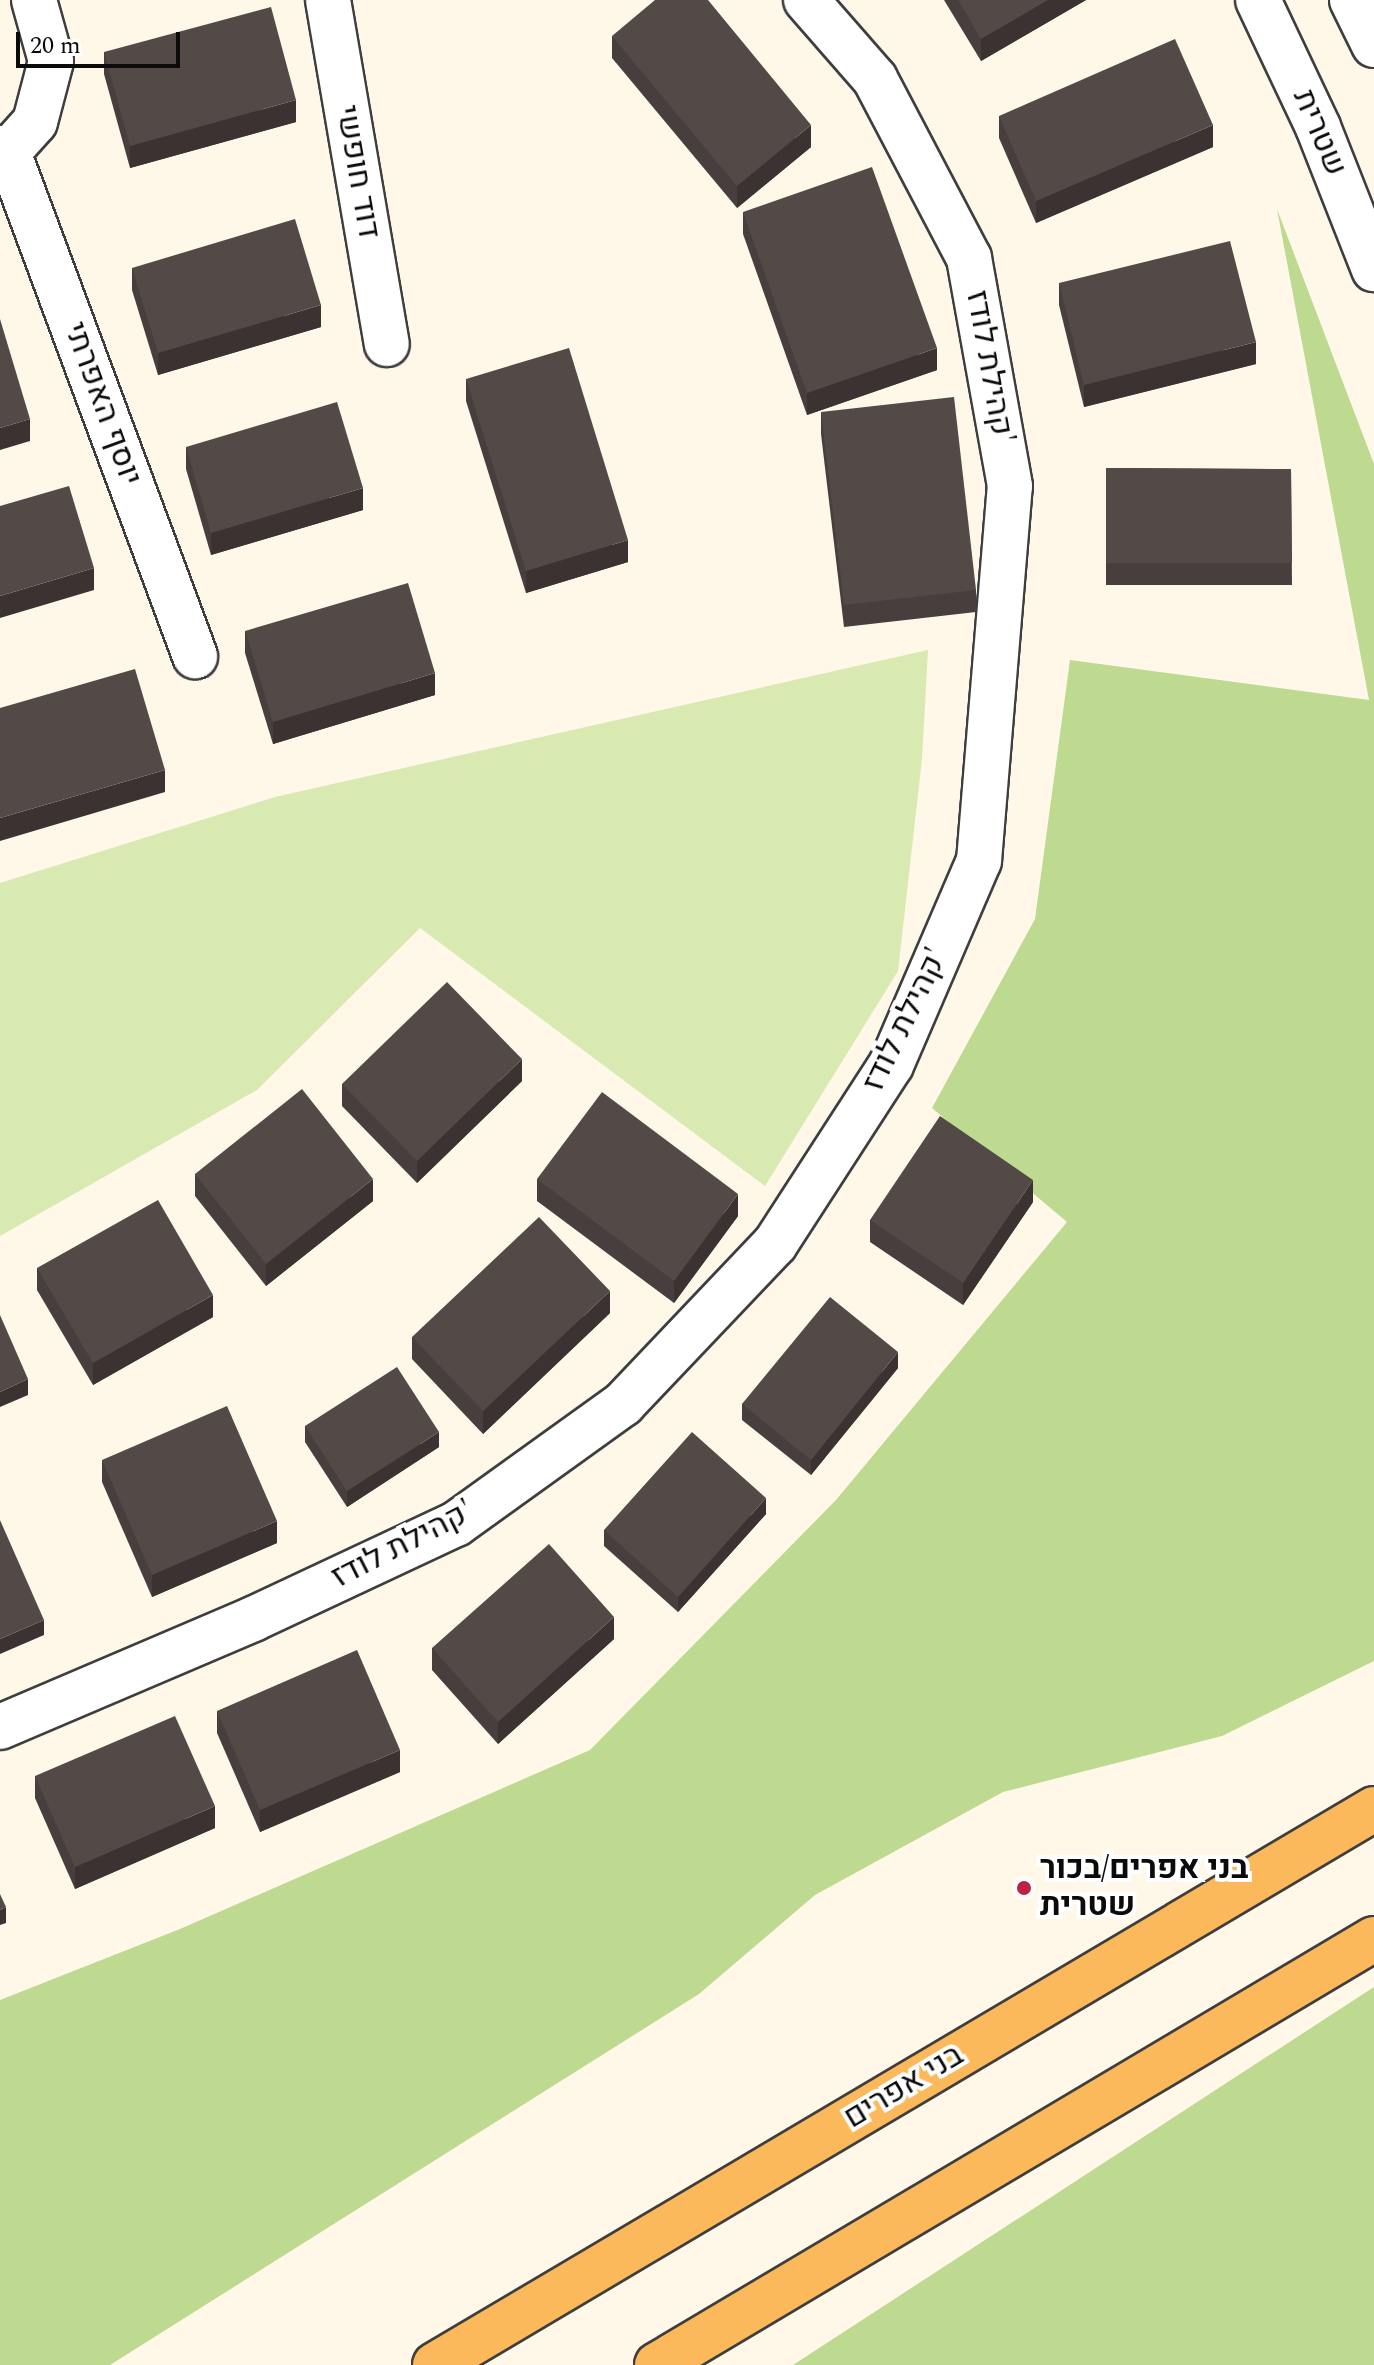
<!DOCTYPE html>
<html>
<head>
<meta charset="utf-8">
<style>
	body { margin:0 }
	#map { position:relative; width:1374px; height:2365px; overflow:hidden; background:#fff7e8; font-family:Spectral,Heebo,serif }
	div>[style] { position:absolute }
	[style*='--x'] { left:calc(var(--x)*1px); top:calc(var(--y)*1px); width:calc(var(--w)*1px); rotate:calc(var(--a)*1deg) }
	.green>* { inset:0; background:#d8e9b2 }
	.forest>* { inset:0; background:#beda91 }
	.roads { filter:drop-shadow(2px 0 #3e3e3e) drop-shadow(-2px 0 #3e3e3e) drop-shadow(0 2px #3e3e3e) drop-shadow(0 -2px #3e3e3e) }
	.minor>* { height:44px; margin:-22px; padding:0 22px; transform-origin:22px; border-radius:22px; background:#fff }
	.major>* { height:44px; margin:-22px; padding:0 22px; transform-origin:22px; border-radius:22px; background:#fbb95c }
	.wall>* { inset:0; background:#473f3d }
	.shaded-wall>* { inset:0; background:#3a3332 }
	.building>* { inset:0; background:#534947 }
	.dots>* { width:22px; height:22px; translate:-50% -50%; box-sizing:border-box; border:4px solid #fff; border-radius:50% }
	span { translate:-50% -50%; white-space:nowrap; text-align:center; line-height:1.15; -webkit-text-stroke:8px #fff; paint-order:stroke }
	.street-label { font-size:32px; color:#0b0b0b }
	.poi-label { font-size:32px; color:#0b0b0b; font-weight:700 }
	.left { translate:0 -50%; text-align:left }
	.scale { position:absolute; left:16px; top:32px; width:164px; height:36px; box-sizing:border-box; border:4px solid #0b0b0b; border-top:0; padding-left:10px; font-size:24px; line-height:28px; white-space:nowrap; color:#0b0b0b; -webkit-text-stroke:6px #fff; paint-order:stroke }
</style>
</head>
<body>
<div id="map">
	<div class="green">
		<div style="clip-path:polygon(928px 650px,922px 759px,898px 971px,765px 1186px,420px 928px,257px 1090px,0 1236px,0 883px,275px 797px)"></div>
	</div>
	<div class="forest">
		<div style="clip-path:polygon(1277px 209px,1374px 464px,1374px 1661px,1222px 1736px,1003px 1792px,815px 1895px,699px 1994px,110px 2365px,0 2365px,0 2000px,180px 1929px,590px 1750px,836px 1500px,1067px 1222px,932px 1108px,1035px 919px,1070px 660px,1369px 700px)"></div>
		<div style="clip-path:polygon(1374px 1987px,1374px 2365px,793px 2365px)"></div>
	</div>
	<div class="roads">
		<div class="minor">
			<div style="--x:328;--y:0;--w:349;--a:80.3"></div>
			<div style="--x:1258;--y:0;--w:140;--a:64.7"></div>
			<div style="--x:1318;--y:127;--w:153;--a:68.5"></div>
			<div style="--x:1352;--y:0;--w:50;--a:63.9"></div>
			<div style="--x:0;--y:148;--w:9;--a:27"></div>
			<div style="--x:8;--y:152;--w:40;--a:-48"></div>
			<div style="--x:35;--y:122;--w:63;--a:-75.3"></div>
			<div style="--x:51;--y:61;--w:63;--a:-105.6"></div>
			<div style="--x:8;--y:152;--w:538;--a:69.64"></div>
			<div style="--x:0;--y:1727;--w:275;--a:-23.1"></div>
			<div style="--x:253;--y:1619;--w:224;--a:-25.1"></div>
			<div style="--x:456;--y:1524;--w:206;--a:-35.7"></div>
			<div style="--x:623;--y:1404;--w:221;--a:-46.5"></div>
			<div style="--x:775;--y:1244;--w:213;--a:-57.1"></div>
			<div style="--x:891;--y:1065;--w:222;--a:-66.7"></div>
			<div style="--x:979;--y:861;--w:376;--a:-85.3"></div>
			<div style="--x:1010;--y:486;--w:232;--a:-100.2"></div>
			<div style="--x:969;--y:258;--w:202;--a:-117.7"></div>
			<div style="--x:875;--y:79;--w:105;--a:-131.1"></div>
		</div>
		<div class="major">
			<div style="--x:435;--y:2365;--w:1091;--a:-30.63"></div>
			<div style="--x:657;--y:2365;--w:834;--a:-30.72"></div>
		</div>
	</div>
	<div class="wall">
		<div style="clip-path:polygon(944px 0,1086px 0,981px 61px)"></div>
		<div style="clip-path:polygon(612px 36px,811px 147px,737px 208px,612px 58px)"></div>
		<div style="clip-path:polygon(104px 52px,296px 122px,130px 168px,104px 74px)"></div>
		<div style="clip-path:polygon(999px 116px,1213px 147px,1036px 223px,999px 138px)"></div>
		<div style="clip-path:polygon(743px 212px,937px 370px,807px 415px,743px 234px)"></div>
		<div style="clip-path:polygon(132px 268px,321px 327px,158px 375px,132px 290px)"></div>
		<div style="clip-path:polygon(1059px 283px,1256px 364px,1084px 407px,1059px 305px)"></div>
		<div style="clip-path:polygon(466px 379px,628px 562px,526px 593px,466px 401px)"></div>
		<div style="clip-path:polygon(821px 412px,976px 590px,976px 612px,844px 627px,821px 434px)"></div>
		<div style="clip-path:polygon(186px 447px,363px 510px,211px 555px,186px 469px)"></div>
		<div style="clip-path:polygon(1106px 468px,1291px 469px,1292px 585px,1106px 585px)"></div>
		<div style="clip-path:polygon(245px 631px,435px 695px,273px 744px,245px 653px)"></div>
		<div style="clip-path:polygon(522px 1081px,417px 1183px,342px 1106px,342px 1084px)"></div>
		<div style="clip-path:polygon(195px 1174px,373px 1201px,266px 1286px,195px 1196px)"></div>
		<div style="clip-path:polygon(537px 1179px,738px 1216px,674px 1303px,537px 1201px)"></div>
		<div style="clip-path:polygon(1033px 1202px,963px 1305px,870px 1242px,870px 1220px)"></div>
		<div style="clip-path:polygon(37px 1268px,213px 1317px,93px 1385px,37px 1290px)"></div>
		<div style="clip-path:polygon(610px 1313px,483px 1434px,412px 1359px,412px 1337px)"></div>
		<div style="clip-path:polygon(898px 1368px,811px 1475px,742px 1420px,742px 1404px)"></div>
		<div style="clip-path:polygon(305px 1426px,439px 1447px,347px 1507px,305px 1442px)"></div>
		<div style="clip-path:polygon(102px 1460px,277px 1543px,152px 1597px,102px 1482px)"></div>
		<div style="clip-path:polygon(766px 1514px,678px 1612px,604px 1546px,604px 1530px)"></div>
		<div style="clip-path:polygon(614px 1639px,498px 1744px,432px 1670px,432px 1648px)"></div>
		<div style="clip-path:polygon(217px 1711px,400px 1772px,260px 1832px,217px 1733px)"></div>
		<div style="clip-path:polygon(35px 1776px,215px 1828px,75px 1889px,35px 1798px)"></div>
	</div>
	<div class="shaded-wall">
		<div style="clip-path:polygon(1048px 0,1086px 0,981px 61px,981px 39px)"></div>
		<div style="clip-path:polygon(296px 100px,296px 122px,130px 168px,130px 146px)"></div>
		<div style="clip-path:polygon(811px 125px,811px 147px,737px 208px,737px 186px)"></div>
		<div style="clip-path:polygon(1213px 125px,1213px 147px,1036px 223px,1036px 201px)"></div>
		<div style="clip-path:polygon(321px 305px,321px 327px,158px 375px,158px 353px)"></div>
		<div style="clip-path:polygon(1256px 342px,1256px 364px,1084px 407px,1084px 385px)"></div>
		<div style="clip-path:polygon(937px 348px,937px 370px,807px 415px,807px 393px)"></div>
		<div style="clip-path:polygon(30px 419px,30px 441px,0 450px,0 428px)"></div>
		<div style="clip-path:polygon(363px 488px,363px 510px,211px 555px,211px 533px)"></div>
		<div style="clip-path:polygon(628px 540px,628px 562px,526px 593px,526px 571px)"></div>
		<div style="clip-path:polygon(94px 568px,94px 590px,0 618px,0 596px)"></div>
		<div style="clip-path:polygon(435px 673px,435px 695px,273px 744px,273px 722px)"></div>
		<div style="clip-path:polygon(165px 770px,165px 792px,0 841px,0 818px)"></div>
		<div style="clip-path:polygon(522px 1059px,522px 1081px,417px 1183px,417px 1161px)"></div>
		<div style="clip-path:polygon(373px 1179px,373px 1201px,266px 1286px,266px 1264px)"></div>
		<div style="clip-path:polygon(1033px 1180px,1033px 1202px,963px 1305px,963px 1283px)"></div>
		<div style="clip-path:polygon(738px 1194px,738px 1216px,674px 1303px,674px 1281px)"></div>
		<div style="clip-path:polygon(610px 1291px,610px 1313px,483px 1434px,483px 1411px)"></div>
		<div style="clip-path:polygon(213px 1295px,213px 1317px,93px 1385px,93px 1363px)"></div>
		<div style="clip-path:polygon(898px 1352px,898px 1368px,811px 1475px,811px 1460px)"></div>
		<div style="clip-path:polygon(28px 1379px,28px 1395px,0 1407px,0 1392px)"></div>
		<div style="clip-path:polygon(439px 1432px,439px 1447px,347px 1507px,347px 1491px)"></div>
		<div style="clip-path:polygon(766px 1498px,766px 1514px,678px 1612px,678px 1597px)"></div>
		<div style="clip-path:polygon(277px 1521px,277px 1543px,152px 1597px,152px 1575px)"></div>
		<div style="clip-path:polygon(614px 1617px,614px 1639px,498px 1744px,498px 1722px)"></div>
		<div style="clip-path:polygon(44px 1620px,44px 1635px,0 1654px,0 1639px)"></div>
		<div style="clip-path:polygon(400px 1750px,400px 1772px,260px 1832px,260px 1810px)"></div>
		<div style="clip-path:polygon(215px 1806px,215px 1828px,75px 1889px,75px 1867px)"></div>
		<div style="clip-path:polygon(6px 1907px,6px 1923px,0 1925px,0 1910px)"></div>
	</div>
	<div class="building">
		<div style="clip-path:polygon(655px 0,708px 0,811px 125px,737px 186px,612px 36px)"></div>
		<div style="clip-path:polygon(958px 0,1048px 0,981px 39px)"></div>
		<div style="clip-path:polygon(271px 7px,296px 100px,130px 146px,104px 52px)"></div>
		<div style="clip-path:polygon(1175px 39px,1213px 125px,1036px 201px,999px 116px)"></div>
		<div style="clip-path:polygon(872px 167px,937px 348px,807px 393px,743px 212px)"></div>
		<div style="clip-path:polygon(295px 219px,321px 305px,158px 353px,132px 268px)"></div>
		<div style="clip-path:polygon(1230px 241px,1256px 342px,1084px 385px,1059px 283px)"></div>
		<div style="clip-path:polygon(0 319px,30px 419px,0 428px)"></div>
		<div style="clip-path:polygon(569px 348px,628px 540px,526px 571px,466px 379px)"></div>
		<div style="clip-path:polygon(954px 397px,976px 590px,844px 605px,821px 412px)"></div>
		<div style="clip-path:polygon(337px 402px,363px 488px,211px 533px,186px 447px)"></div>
		<div style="clip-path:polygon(1106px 468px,1291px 469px,1292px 563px,1106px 563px)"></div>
		<div style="clip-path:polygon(69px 486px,94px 568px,0 596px,0 506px)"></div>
		<div style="clip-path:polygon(408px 583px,435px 673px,273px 722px,245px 631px)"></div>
		<div style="clip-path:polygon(135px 669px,165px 770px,0 818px,0 708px)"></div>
		<div style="clip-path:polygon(447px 982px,522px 1059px,417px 1161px,342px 1084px)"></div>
		<div style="clip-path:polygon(302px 1089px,373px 1179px,266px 1264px,195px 1174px)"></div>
		<div style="clip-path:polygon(602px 1092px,738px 1194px,674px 1281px,537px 1179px)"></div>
		<div style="clip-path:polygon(940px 1116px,1033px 1180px,963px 1283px,870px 1220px)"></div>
		<div style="clip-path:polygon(158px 1200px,213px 1295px,93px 1363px,37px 1268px)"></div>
		<div style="clip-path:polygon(539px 1217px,610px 1291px,483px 1411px,412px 1337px)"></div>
		<div style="clip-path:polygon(830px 1297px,898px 1352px,811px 1460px,742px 1404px)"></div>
		<div style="clip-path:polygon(0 1315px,28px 1379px,0 1392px)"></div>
		<div style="clip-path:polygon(397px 1367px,439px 1432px,347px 1491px,305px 1426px)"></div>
		<div style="clip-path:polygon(227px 1406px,277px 1521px,152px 1575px,102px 1460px)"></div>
		<div style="clip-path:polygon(692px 1432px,766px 1498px,678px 1597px,604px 1530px)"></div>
		<div style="clip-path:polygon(0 1520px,44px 1620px,0 1639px)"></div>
		<div style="clip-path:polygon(549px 1544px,614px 1617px,498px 1722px,432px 1648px)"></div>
		<div style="clip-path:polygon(357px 1650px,400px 1750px,260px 1810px,217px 1711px)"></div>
		<div style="clip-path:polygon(175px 1716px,215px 1806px,75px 1867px,35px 1776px)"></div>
		<div style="clip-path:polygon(0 1894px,6px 1907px,0 1910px)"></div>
	</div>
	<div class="dots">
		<div style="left:1024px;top:1888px;background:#b24"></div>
	</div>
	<div class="street-label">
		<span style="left:1319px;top:133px;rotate:67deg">שטרית</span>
		<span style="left:357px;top:172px;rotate:80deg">דוד חופשי</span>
		<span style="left:989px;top:367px;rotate:80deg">קהילת לודז'</span>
		<span style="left:102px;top:404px;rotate:70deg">יוסף האפרתי</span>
		<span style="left:906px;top:1020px;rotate:-64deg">קהילת לודז'</span>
		<span style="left:403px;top:1545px;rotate:-27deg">קהילת לודז'</span>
		<span style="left:904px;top:2087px;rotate:-31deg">בני אפרים</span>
	</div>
	<div class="poi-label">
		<span class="left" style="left:1040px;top:1888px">בני אפרים/בכור<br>שטרית</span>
	</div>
	<div class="scale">20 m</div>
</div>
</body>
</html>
